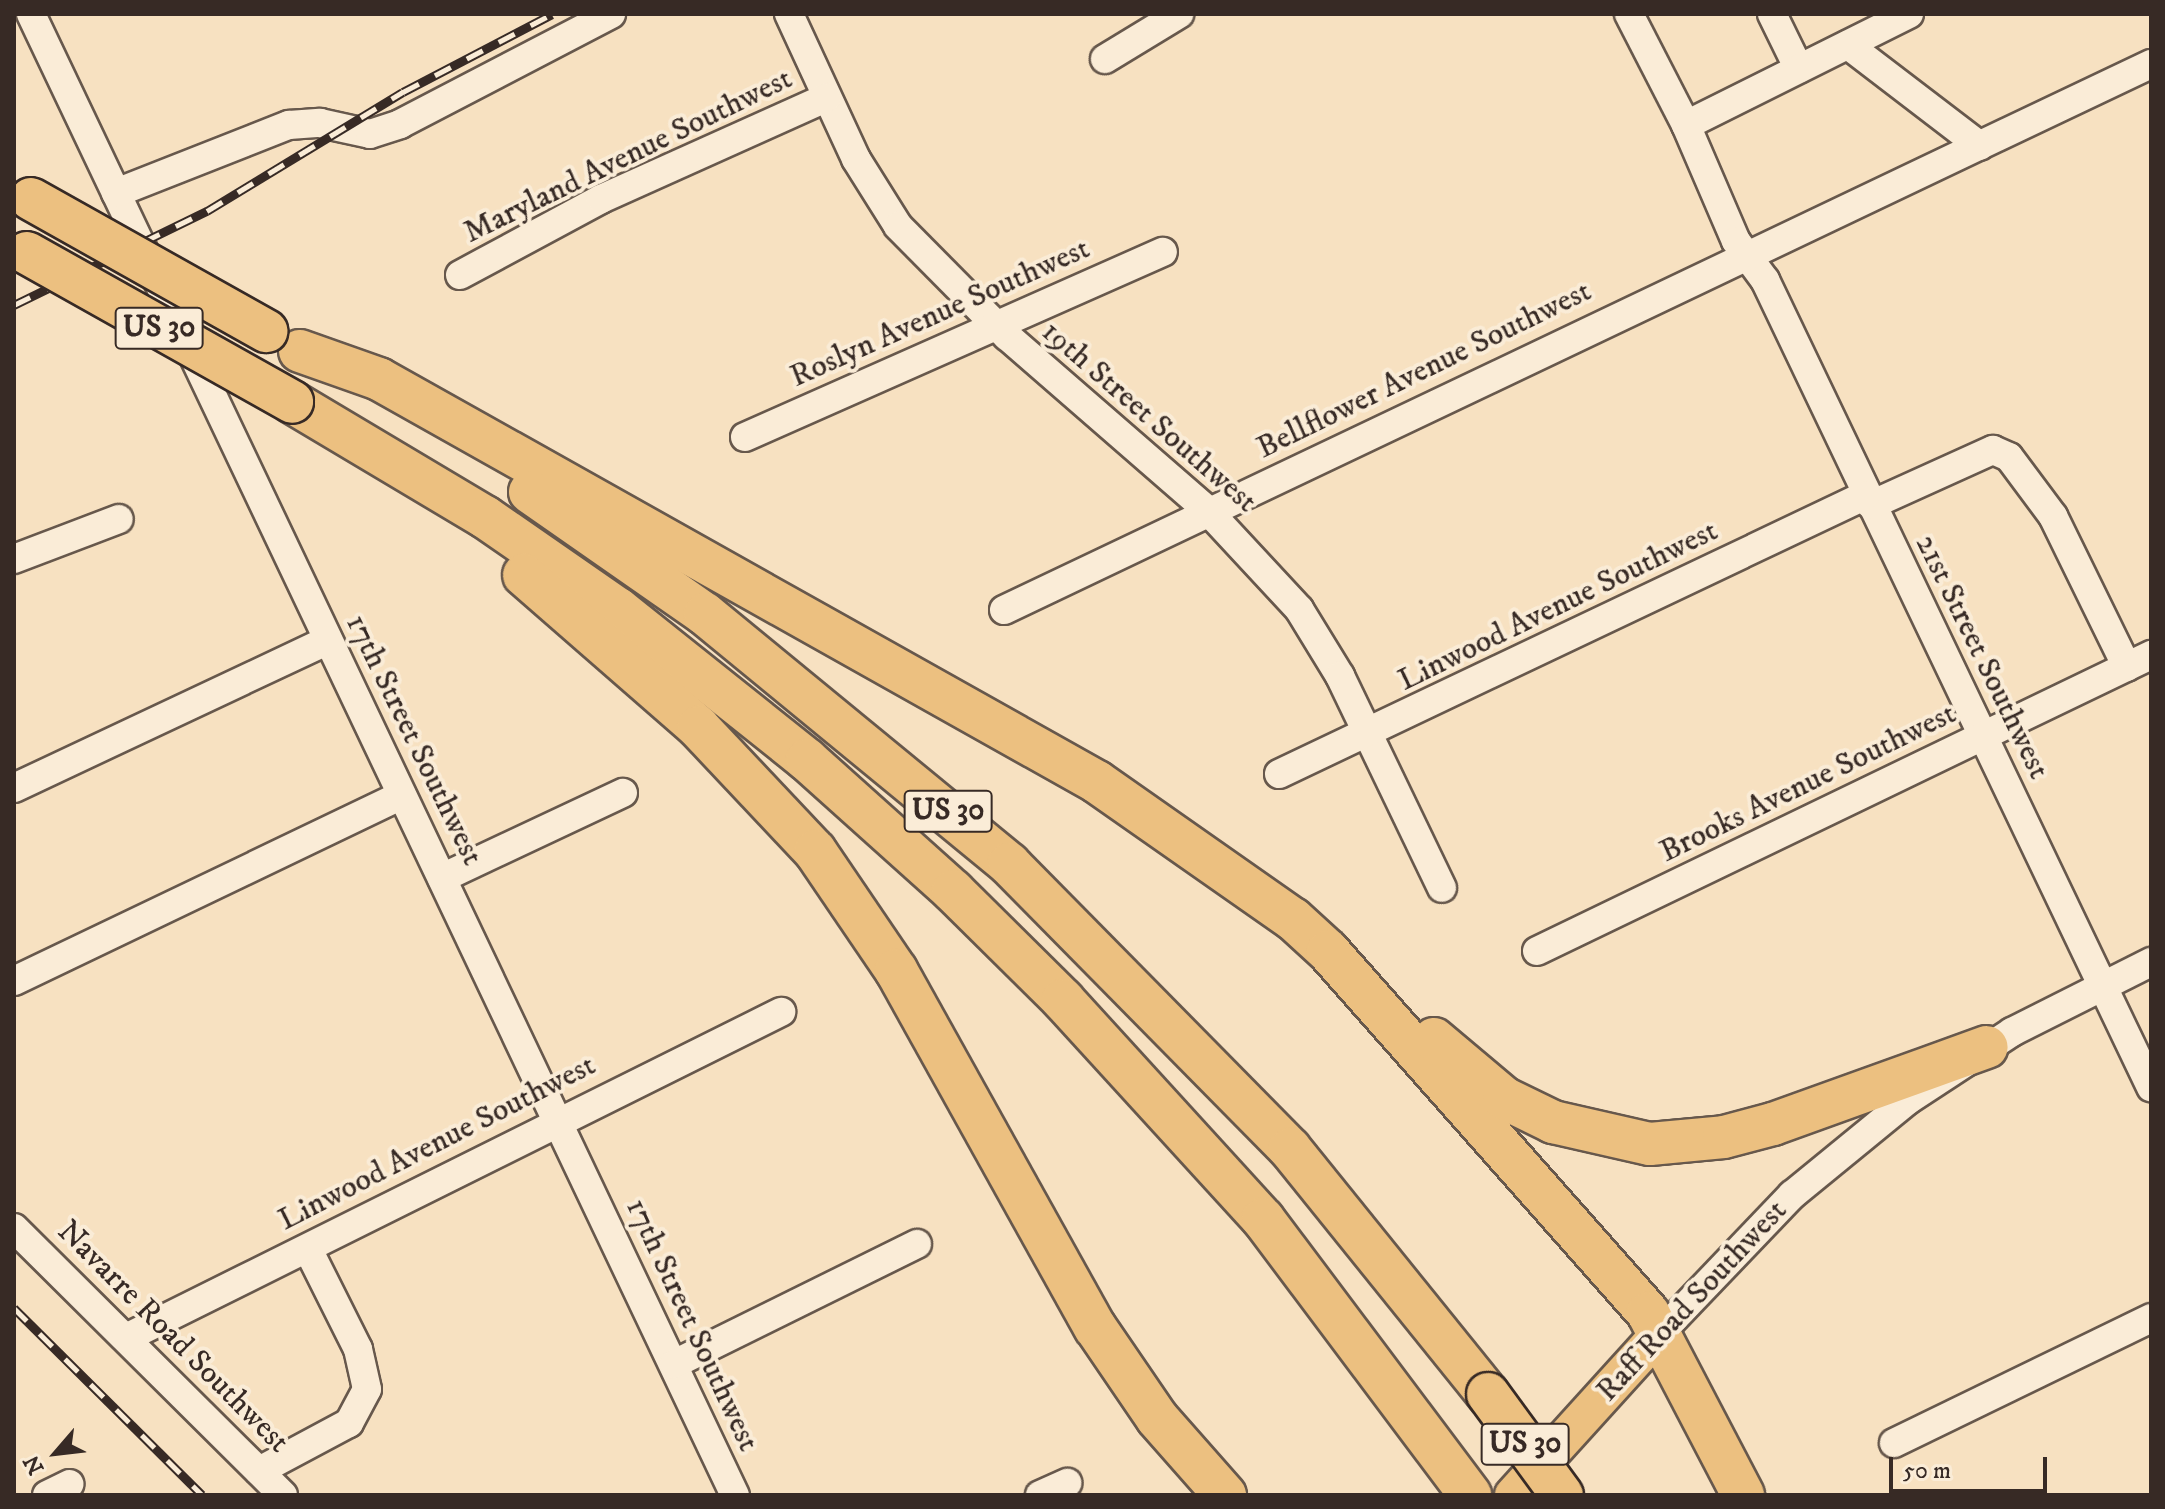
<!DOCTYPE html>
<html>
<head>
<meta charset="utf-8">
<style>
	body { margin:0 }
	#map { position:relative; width:2165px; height:1509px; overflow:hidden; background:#f7e1c1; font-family:"IM FELL DW Pica",serif }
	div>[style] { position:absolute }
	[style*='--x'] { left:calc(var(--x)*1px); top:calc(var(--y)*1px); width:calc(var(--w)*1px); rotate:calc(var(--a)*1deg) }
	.roads { filter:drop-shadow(2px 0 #67584c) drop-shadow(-2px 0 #67584c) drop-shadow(0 2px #67584c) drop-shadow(0 -2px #67584c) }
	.minor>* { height:28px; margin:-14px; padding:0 14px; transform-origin:14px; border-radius:14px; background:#faecd7 }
	.major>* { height:36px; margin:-18px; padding:0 18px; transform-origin:18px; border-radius:18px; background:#ecc080 }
	.highway>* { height:42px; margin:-21px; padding:0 21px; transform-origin:21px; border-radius:21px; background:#ecc080 }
	.rail>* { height:9px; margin-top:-4.5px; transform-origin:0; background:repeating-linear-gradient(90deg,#faecd7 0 18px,#372a25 0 36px); box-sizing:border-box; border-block:2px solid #372a25 }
	.bridges { filter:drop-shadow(2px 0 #372a25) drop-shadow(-2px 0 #372a25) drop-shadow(0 2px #372a25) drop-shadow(0 -2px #372a25) }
	.highway-bridge>* { height:42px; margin:-21px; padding:0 21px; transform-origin:21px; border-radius:21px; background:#ecc080 }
	span { translate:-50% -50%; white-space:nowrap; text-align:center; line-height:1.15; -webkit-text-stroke:8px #faecd7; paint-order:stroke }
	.shield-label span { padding:2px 6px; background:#faecd7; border:2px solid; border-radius:6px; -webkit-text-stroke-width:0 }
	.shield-label { font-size:30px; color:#372a25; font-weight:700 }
	.street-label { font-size:32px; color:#372a25 }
	.frame { position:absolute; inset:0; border:16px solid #372a25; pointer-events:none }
	.north { position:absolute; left:16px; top:1413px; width:80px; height:80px; -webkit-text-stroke:6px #faecd7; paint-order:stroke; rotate:242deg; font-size:22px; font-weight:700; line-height:32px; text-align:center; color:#372a25 }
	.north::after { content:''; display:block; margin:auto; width:28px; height:36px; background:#372a25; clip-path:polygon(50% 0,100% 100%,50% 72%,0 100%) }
	.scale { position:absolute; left:1889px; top:1457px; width:158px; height:36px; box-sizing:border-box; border:4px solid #372a25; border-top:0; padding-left:10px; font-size:24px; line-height:28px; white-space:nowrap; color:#372a25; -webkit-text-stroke:6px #faecd7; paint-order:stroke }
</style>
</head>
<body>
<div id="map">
	<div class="roads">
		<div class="minor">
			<div style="--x:31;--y:14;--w:1640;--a:64.58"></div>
			<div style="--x:789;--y:14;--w:160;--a:65.2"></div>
			<div style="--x:856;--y:159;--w:79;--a:57.9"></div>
			<div style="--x:898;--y:226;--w:155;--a:45.3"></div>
			<div style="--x:1007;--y:336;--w:267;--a:41"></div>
			<div style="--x:1208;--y:511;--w:134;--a:47.1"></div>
			<div style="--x:1299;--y:609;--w:79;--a:58.5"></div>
			<div style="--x:1340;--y:676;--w:235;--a:64.3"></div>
			<div style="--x:1629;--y:14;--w:125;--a:62.8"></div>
			<div style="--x:1772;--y:14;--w:61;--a:63.9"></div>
			<div style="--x:1909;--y:14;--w:249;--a:153.5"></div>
			<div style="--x:1686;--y:125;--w:126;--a:66.7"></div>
			<div style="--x:1736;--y:241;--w:49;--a:53.4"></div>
			<div style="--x:1765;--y:280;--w:895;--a:64.44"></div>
			<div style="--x:1848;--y:45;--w:166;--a:37.4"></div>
			<div style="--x:1105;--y:59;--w:87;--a:-31.3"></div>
			<div style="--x:116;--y:193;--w:186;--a:-21.5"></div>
			<div style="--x:289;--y:125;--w:31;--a:-4"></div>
			<div style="--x:320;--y:123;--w:51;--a:12.4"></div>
			<div style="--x:370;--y:134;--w:32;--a:-18"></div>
			<div style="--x:400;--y:124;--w:238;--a:-27.5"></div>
			<div style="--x:460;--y:275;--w:160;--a:-28.3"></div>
			<div style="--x:601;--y:199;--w:247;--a:-24.2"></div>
			<div style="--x:745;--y:437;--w:457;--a:-23.9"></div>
			<div style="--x:1871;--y:505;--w:134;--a:-24.3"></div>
			<div style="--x:1993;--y:450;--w:17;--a:24"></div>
			<div style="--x:2009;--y:457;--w:74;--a:53.3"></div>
			<div style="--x:2053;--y:516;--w:168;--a:63.9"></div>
			<div style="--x:14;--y:559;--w:112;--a:-20.9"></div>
			<div style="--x:1004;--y:610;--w:1270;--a:-25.46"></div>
			<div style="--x:1279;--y:774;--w:650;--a:-25.42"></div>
			<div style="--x:14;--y:788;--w:347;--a:-25.2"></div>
			<div style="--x:442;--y:878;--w:200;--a:-25.2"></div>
			<div style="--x:1537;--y:951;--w:682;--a:-25.74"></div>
			<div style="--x:14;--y:981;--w:430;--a:-25.6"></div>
			<div style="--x:14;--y:1228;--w:379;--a:44.8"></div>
			<div style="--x:1661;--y:1332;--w:190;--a:-46.3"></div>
			<div style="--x:1792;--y:1195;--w:150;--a:-39.3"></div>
			<div style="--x:1908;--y:1100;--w:124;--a:-33.2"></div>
			<div style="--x:2012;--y:1032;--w:156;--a:-26.7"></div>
			<div style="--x:126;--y:1338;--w:732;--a:-26.46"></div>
			<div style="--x:674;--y:1364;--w:271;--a:-26.3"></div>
			<div style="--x:1894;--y:1443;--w:286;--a:-25.9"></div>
			<div style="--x:259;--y:1471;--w:102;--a:-28.1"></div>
			<div style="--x:349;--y:1423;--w:38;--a:-62"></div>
			<div style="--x:367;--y:1389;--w:41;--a:-102.7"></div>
			<div style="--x:358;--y:1349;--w:112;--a:-116.6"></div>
			<div style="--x:47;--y:1495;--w:25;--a:-26"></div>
			<div style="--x:1040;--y:1495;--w:30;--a:-24"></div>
		</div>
		<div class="major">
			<div style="--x:1513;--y:1495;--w:220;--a:-47.8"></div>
		</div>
		<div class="highway">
			<div style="--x:300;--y:351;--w:84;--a:19.5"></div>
			<div style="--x:379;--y:379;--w:823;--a:29.3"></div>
			<div style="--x:1097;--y:782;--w:239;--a:35"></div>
			<div style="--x:1293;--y:919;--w:47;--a:42.4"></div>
			<div style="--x:1328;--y:951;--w:483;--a:48.5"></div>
			<div style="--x:1648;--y:1313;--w:205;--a:62.4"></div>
			<div style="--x:292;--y:402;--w:225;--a:30.8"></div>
			<div style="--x:485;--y:517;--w:162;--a:34.7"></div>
			<div style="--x:618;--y:609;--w:242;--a:38.6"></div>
			<div style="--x:807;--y:760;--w:196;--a:41.9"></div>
			<div style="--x:953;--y:891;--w:155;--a:44.7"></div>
			<div style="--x:1063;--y:1000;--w:297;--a:47.6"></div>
			<div style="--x:1263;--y:1219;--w:345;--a:53.1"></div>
			<div style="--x:530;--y:492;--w:213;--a:34.9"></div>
			<div style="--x:705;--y:614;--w:394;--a:39.4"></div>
			<div style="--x:1009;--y:864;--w:400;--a:45.4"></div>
			<div style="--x:1290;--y:1149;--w:315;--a:51.1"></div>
			<div style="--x:524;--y:575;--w:231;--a:41.1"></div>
			<div style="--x:698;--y:727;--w:170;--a:46.7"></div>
			<div style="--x:815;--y:851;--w:144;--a:55.8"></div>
			<div style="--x:896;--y:970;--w:409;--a:60.9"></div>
			<div style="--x:1095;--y:1327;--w:110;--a:55.7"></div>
			<div style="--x:1157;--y:1418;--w:103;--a:48.6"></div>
			<div style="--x:1434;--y:1039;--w:92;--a:40.1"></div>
			<div style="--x:1504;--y:1098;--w:55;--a:26.1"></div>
			<div style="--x:1553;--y:1122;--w:99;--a:12.8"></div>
			<div style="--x:1650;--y:1144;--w:74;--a:-5.4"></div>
			<div style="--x:1724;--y:1137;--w:51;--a:-14.9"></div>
			<div style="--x:1773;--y:1124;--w:227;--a:-19.8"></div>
		</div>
	</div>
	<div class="rail">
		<div style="--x:14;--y:305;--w:215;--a:-26"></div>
		<div style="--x:207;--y:211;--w:229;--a:-31.3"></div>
		<div style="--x:403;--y:92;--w:168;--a:-27.6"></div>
		<div style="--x:14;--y:1308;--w:265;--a:44.8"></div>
	</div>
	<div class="bridges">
		<div class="highway-bridge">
			<div style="--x:31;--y:199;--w:270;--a:29.3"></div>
			<div style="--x:27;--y:253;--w:304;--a:29.3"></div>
			<div style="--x:1488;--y:1394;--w:125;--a:53.8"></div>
		</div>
	</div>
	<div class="shield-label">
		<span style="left:159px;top:328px">US 30</span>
		<span style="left:948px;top:811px">US 30</span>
		<span style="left:1525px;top:1444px">US 30</span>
	</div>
	<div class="street-label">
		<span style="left:628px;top:156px;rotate:-26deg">Maryland Avenue Southwest</span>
		<span style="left:940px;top:313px;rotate:-24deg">Roslyn Avenue Southwest</span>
		<span style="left:1424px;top:370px;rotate:-26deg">Bellflower Avenue Southwest</span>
		<span style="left:1149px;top:417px;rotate:41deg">19th Street Southwest</span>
		<span style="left:1558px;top:606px;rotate:-26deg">Linwood Avenue Southwest</span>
		<span style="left:1982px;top:657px;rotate:64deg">21st Street Southwest</span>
		<span style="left:414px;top:740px;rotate:64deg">17th Street Southwest</span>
		<span style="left:1808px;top:783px;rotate:-26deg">Brooks Avenue Southwest</span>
		<span style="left:437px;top:1143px;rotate:-27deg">Linwood Avenue Southwest</span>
		<span style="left:1692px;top:1301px;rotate:-47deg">Raff Road Southwest</span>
		<span style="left:692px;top:1325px;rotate:65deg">17th Street Southwest</span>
		<span style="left:173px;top:1337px;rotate:45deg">Navarre Road Southwest</span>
	</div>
	<div class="frame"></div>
	<div class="north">N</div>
	<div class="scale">50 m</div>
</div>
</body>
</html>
